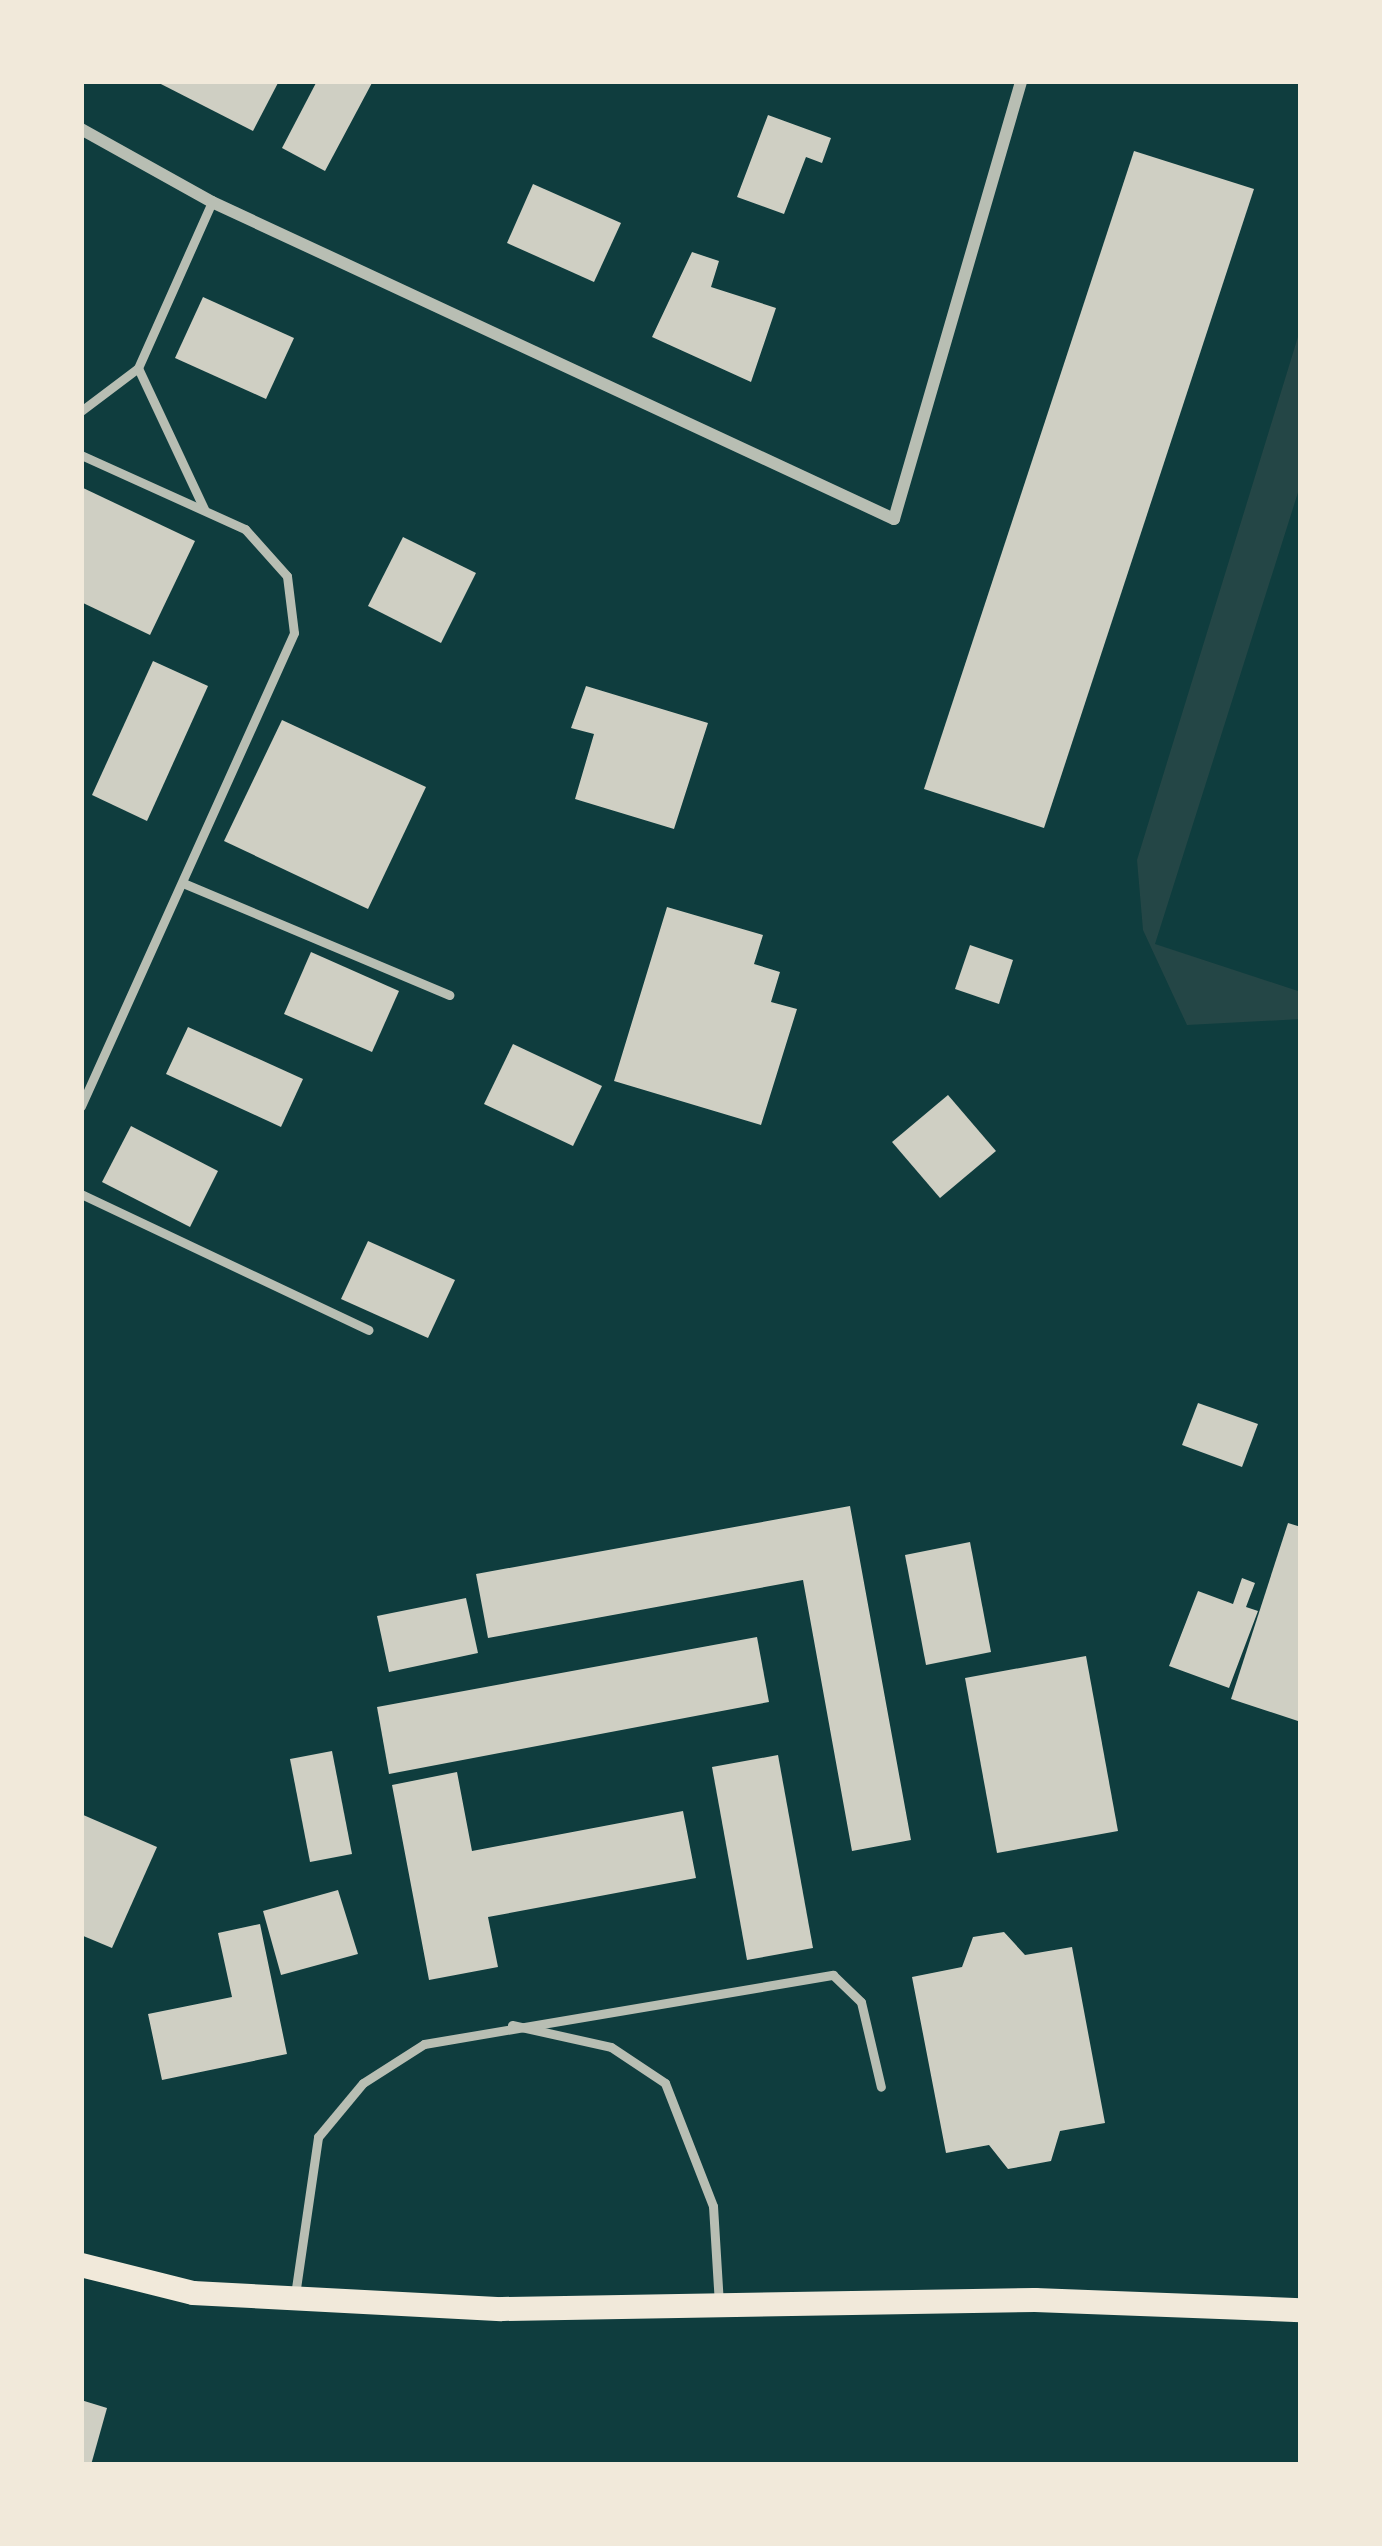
<!DOCTYPE html>
<html>
<head>
<meta charset="utf-8">
<style>
	body { margin:0 }
	#map { position:relative; width:1382px; height:2546px; overflow:hidden; background:#0f3d3e; font-family:Mulish,sans-serif }
	div>[style] { position:absolute }
	[style*='--x'] { left:calc(var(--x)*1px); top:calc(var(--y)*1px); width:calc(var(--w)*1px); rotate:calc(var(--a)*1deg) }
	.green>* { inset:0; background:#244646 }
	.building>* { inset:0; background:#cfcfc3 }
	.service>* { height:9px; margin:-4.5px; padding:0 4.5px; transform-origin:4.5px; border-radius:4.5px; background:#b8beb3 }
	.minor>* { height:12px; margin:-6px; padding:0 6px; transform-origin:6px; border-radius:6px; background:#b8beb3 }
	.secondary>* { height:24px; margin:-12px; padding:0 12px; transform-origin:12px; border-radius:12px; background:#f1e9da }
	span { translate:-50% -50%; white-space:nowrap; text-align:center; line-height:1.15; -webkit-text-stroke:12px #f1e9da; paint-order:stroke }
	.frame { position:absolute; inset:0; border:84px solid #f1e9da; pointer-events:none }
</style>
</head>
<body>
<div id="map">
	<div class="green">
		<div style="clip-path:polygon(1301px 327px,1301px 483px,1155px 944px,1301px 992px,1301px 1019px,1187px 1025px,1143px 930px,1137px 860px)"></div>
	</div>
	<div class="building">
		<div style="clip-path:polygon(155px 81px,279px 81px,253px 131px)"></div>
		<div style="clip-path:polygon(317px 81px,373px 81px,325px 171px,282px 148px)"></div>
		<div style="clip-path:polygon(768px 115px,831px 138px,822px 163px,806px 157px,784px 214px,737px 197px)"></div>
		<div style="clip-path:polygon(1134px 151px,1254px 189px,1044px 828px,924px 789px)"></div>
		<div style="clip-path:polygon(533px 184px,621px 223px,594px 282px,507px 243px)"></div>
		<div style="clip-path:polygon(692px 252px,719px 261px,711px 287px,776px 308px,751px 382px,652px 337px)"></div>
		<div style="clip-path:polygon(203px 297px,294px 338px,266px 399px,175px 358px)"></div>
		<div style="clip-path:polygon(81px 487px,195px 541px,150px 635px,81px 602px)"></div>
		<div style="clip-path:polygon(403px 537px,476px 573px,441px 643px,368px 606px)"></div>
		<div style="clip-path:polygon(153px 661px,208px 686px,147px 821px,92px 795px)"></div>
		<div style="clip-path:polygon(586px 686px,708px 723px,674px 829px,575px 799px,594px 734px,571px 728px)"></div>
		<div style="clip-path:polygon(282px 720px,426px 787px,368px 909px,224px 841px)"></div>
		<div style="clip-path:polygon(667px 907px,763px 935px,754px 964px,780px 972px,771px 1002px,797px 1009px,761px 1125px,614px 1081px)"></div>
		<div style="clip-path:polygon(970px 945px,1013px 960px,999px 1004px,955px 989px)"></div>
		<div style="clip-path:polygon(311px 952px,399px 991px,372px 1052px,284px 1014px)"></div>
		<div style="clip-path:polygon(188px 1027px,303px 1079px,281px 1127px,166px 1074px)"></div>
		<div style="clip-path:polygon(513px 1044px,602px 1086px,573px 1146px,484px 1104px)"></div>
		<div style="clip-path:polygon(948px 1095px,996px 1151px,940px 1198px,892px 1142px)"></div>
		<div style="clip-path:polygon(131px 1126px,218px 1171px,190px 1227px,102px 1182px)"></div>
		<div style="clip-path:polygon(368px 1241px,455px 1280px,428px 1338px,341px 1299px)"></div>
		<div style="clip-path:polygon(1198px 1403px,1258px 1424px,1242px 1467px,1182px 1445px)"></div>
		<div style="clip-path:polygon(850px 1506px,911px 1840px,852px 1851px,803px 1580px,488px 1638px,476px 1574px)"></div>
		<div style="clip-path:polygon(1288px 1523px,1301px 1527px,1301px 1722px,1231px 1699px)"></div>
		<div style="clip-path:polygon(970px 1542px,991px 1652px,926px 1665px,905px 1555px)"></div>
		<div style="clip-path:polygon(1242px 1578px,1255px 1583px,1246px 1607px,1258px 1611px,1229px 1688px,1169px 1666px,1198px 1591px,1233px 1604px)"></div>
		<div style="clip-path:polygon(466px 1598px,478px 1653px,389px 1672px,377px 1616px)"></div>
		<div style="clip-path:polygon(757px 1637px,769px 1702px,389px 1774px,377px 1707px)"></div>
		<div style="clip-path:polygon(1086px 1656px,1118px 1831px,997px 1853px,965px 1678px)"></div>
		<div style="clip-path:polygon(332px 1751px,352px 1854px,310px 1862px,290px 1759px)"></div>
		<div style="clip-path:polygon(778px 1755px,813px 1948px,747px 1960px,712px 1767px)"></div>
		<div style="clip-path:polygon(457px 1772px,472px 1851px,683px 1811px,696px 1878px,488px 1917px,498px 1967px,429px 1980px,392px 1785px)"></div>
		<div style="clip-path:polygon(81px 1814px,157px 1847px,112px 1948px,81px 1935px)"></div>
		<div style="clip-path:polygon(338px 1890px,358px 1954px,281px 1975px,263px 1911px)"></div>
		<div style="clip-path:polygon(260px 1924px,287px 2054px,162px 2080px,148px 2014px,232px 1997px,218px 1933px)"></div>
		<div style="clip-path:polygon(1004px 1932px,1025px 1955px,1072px 1947px,1105px 2123px,1060px 2131px,1051px 2161px,1008px 2169px,989px 2145px,946px 2153px,912px 1977px,962px 1967px,973px 1937px)"></div>
		<div style="clip-path:polygon(81px 2400px,107px 2408px,91px 2465px,81px 2465px)"></div>
	</div>
	<div class="service">
		<div style="--x:138;--y:368;--w:156;--a:64.9"></div>
		<div style="--x:81;--y:411;--w:71;--a:-37"></div>
		<div style="--x:138;--y:368;--w:182;--a:-66"></div>
		<div style="--x:81;--y:455;--w:180;--a:24.3"></div>
		<div style="--x:245;--y:529;--w:63;--a:48.2"></div>
		<div style="--x:287;--y:576;--w:57;--a:83"></div>
		<div style="--x:294;--y:633;--w:519;--a:114.24"></div>
		<div style="--x:183;--y:883;--w:289;--a:22.8"></div>
		<div style="--x:81;--y:1194;--w:318;--a:25.3"></div>
		<div style="--x:512;--y:2025;--w:101;--a:12.5"></div>
		<div style="--x:611;--y:2047;--w:65;--a:33.7"></div>
		<div style="--x:665;--y:2083;--w:132;--a:68.7"></div>
		<div style="--x:713;--y:2206;--w:98;--a:86.5"></div>
		<div style="--x:295;--y:2295;--w:160;--a:-81.7"></div>
		<div style="--x:318;--y:2137;--w:70;--a:-50.2"></div>
		<div style="--x:363;--y:2083;--w:72;--a:-32.6"></div>
		<div style="--x:424;--y:2044;--w:415;--a:-9.6"></div>
		<div style="--x:833;--y:1975;--w:39;--a:44"></div>
		<div style="--x:861;--y:2002;--w:87;--a:76.8"></div>
	</div>
	<div class="minor">
		<div style="--x:81;--y:129;--w:150;--a:29.1"></div>
		<div style="--x:212;--y:202;--w:752;--a:24.93"></div>
		<div style="--x:894;--y:519;--w:456;--a:-73.8"></div>
	</div>
	<div class="secondary">
		<div style="--x:81;--y:2265;--w:115;--a:14"></div>
		<div style="--x:193;--y:2293;--w:309;--a:3"></div>
		<div style="--x:502;--y:2309;--w:533;--a:-0.97"></div>
		<div style="--x:1035;--y:2300;--w:266;--a:2.2"></div>
	</div>
	<div class="frame"></div>
</div>
</body>
</html>
